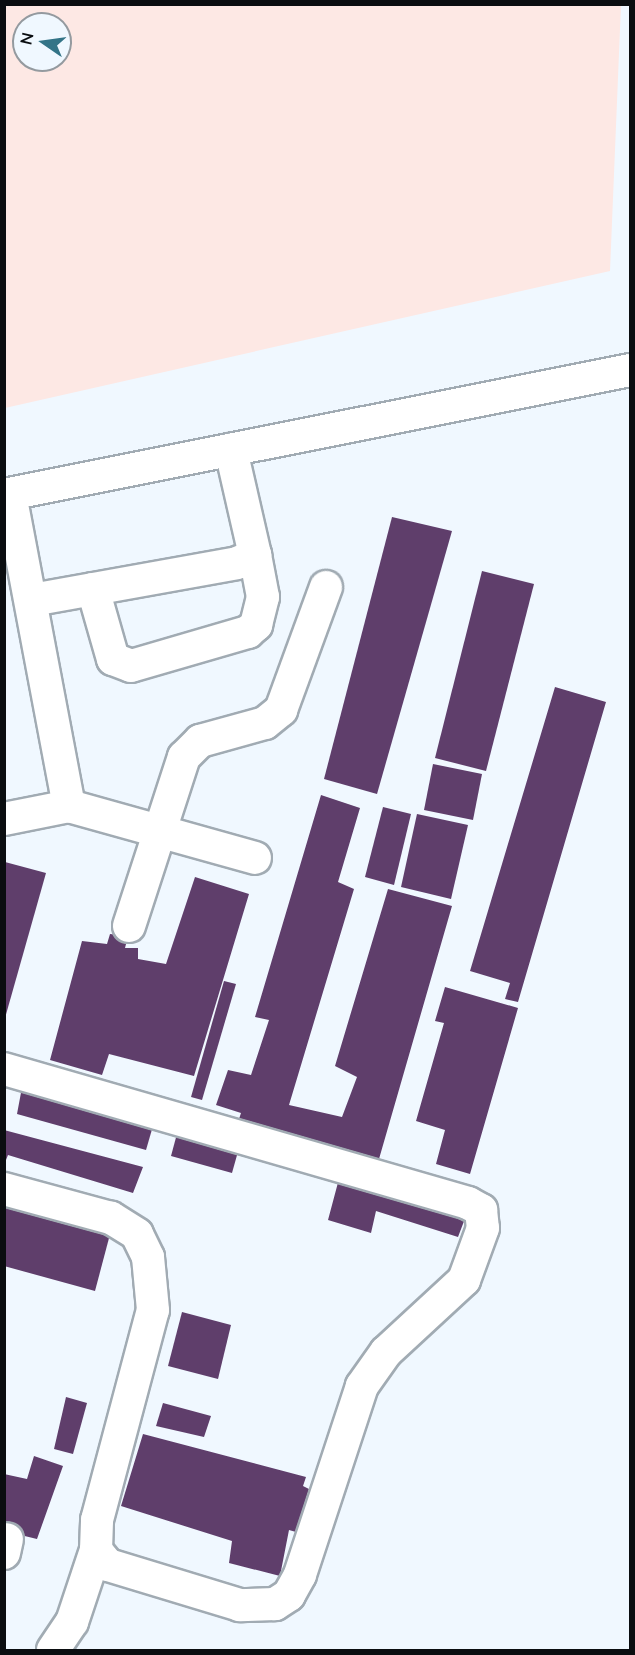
<!DOCTYPE html>
<html>
<head>
<meta charset="utf-8">
<style>
	body { margin:0 }
	#map { position:relative; width:635px; height:1655px; overflow:hidden; background:#f0f8ff; font-family:Mulish,sans-serif }
	div>[style] { position:absolute }
	[style*='--x'] { left:calc(var(--x)*1px); top:calc(var(--y)*1px); width:calc(var(--w)*1px); rotate:calc(var(--a)*1deg) }
	.education>* { inset:0; background:#fde8e4 }
	.building>* { inset:0; background:#5f3e6b }
	.roads { filter:drop-shadow(2px 0 #a1abb3) drop-shadow(-2px 0 #a1abb3) drop-shadow(0 2px #a1abb3) drop-shadow(0 -2px #a1abb3) }
	.minor>* { height:32px; margin:-16px; padding:0 16px; transform-origin:16px; border-radius:16px; background:#fff }
	span { translate:-50% -50%; white-space:nowrap; text-align:center; line-height:1.15; -webkit-text-stroke:6px #f0f8ff; paint-order:stroke }
	.frame { position:absolute; inset:0; border:6px solid #0a0d10; pointer-events:none }
	.north { position:absolute; left:12px; top:12px; width:60px; height:60px; box-sizing:border-box; background:#f0f8ff; border:2px solid #949a9f; border-radius:50%; rotate:283deg; font-size:16px; font-weight:700; line-height:24px; text-align:center; color:#0a0d10 }
	.north::after { content:''; display:block; margin:auto; width:21px; height:27px; background:#337487; clip-path:polygon(50% 0,100% 100%,50% 72%,0 100%) }
</style>
</head>
<body>
<div id="map">
	<div class="education">
		<div style="clip-path:polygon(evenodd,4px 5px,621px 5px,610px 271px,5px 408px,4px 5px,24px 24px,60px 24px,60px 60px,24px 60px,24px 24px)"></div>
	</div>
	<div class="building">
		<div style="clip-path:polygon(392px 517px,452px 531px,377px 794px,324px 779px)"></div>
		<div style="clip-path:polygon(482px 571px,534px 584px,486px 771px,435px 758px)"></div>
		<div style="clip-path:polygon(555px 687px,606px 702px,518px 1002px,505px 999px,510px 983px,470px 971px)"></div>
		<div style="clip-path:polygon(433px 764px,482px 774px,473px 820px,424px 810px)"></div>
		<div style="clip-path:polygon(321px 795px,360px 808px,338px 882px,354px 889px,289px 1105px,342px 1117px,357px 1077px,335px 1066px,388px 889px,452px 906px,379px 1159px,239px 1119px,241px 1113px,216px 1105px,228px 1070px,251px 1075px,269px 1020px,255px 1017px)"></div>
		<div style="clip-path:polygon(383px 807px,411px 814px,394px 885px,365px 877px)"></div>
		<div style="clip-path:polygon(417px 814px,468px 825px,451px 899px,401px 887px)"></div>
		<div style="clip-path:polygon(5px 862px,46px 873px,5px 1018px)"></div>
		<div style="clip-path:polygon(195px 877px,249px 894px,194px 1076px,109px 1054px,102px 1075px,50px 1060px,82px 941px,107px 944px,110px 934px,128px 936px,125px 948px,138px 948px,138px 959px,166px 964px)"></div>
		<div style="clip-path:polygon(224px 981px,236px 984px,202px 1100px,191px 1097px)"></div>
		<div style="clip-path:polygon(445px 987px,518px 1008px,470px 1174px,436px 1164px,445px 1130px,416px 1121px,444px 1023px,435px 1021px)"></div>
		<div style="clip-path:polygon(23px 1082px,155px 1119px,146px 1150px,17px 1114px)"></div>
		<div style="clip-path:polygon(4px 1130px,143px 1167px,133px 1193px,8px 1155px,4px 1165px)"></div>
		<div style="clip-path:polygon(178px 1130px,239px 1148px,232px 1173px,171px 1156px)"></div>
		<div style="clip-path:polygon(340px 1175px,466px 1216px,458px 1237px,376px 1211px,371px 1233px,328px 1220px)"></div>
		<div style="clip-path:polygon(4px 1193px,113px 1223px,95px 1291px,4px 1266px)"></div>
		<div style="clip-path:polygon(182px 1312px,231px 1325px,218px 1379px,168px 1366px)"></div>
		<div style="clip-path:polygon(66px 1397px,87px 1403px,73px 1454px,54px 1449px)"></div>
		<div style="clip-path:polygon(163px 1403px,211px 1416px,204px 1437px,156px 1426px)"></div>
		<div style="clip-path:polygon(143px 1434px,306px 1477px,303px 1486px,309px 1489px,296px 1532px,289px 1530px,280px 1576px,229px 1563px,232px 1541px,121px 1506px)"></div>
		<div style="clip-path:polygon(34px 1456px,63px 1466px,37px 1539px,4px 1531px,4px 1474px,27px 1479px)"></div>
	</div>
	<div class="roads">
		<div class="minor">
			<div style="--x:10;--y:494;--w:318;--a:79.3"></div>
			<div style="--x:4;--y:495;--w:638;--a:-11.29"></div>
			<div style="--x:93;--y:589;--w:73;--a:74.1"></div>
			<div style="--x:113;--y:659;--w:19;--a:21"></div>
			<div style="--x:131;--y:666;--w:122;--a:-16.2"></div>
			<div style="--x:248;--y:632;--w:11;--a:-41"></div>
			<div style="--x:256;--y:625;--w:29;--a:-76"></div>
			<div style="--x:263;--y:597;--w:43;--a:-100.8"></div>
			<div style="--x:32;--y:600;--w:208;--a:-10.2"></div>
			<div style="--x:237;--y:563;--w:20;--a:-24"></div>
			<div style="--x:255;--y:555;--w:108;--a:-102.9"></div>
			<div style="--x:4;--y:819;--w:66;--a:-11.3"></div>
			<div style="--x:69;--y:806;--w:193;--a:15.6"></div>
			<div style="--x:129;--y:926;--w:178;--a:-72"></div>
			<div style="--x:184;--y:757;--w:23;--a:-45"></div>
			<div style="--x:200;--y:741;--w:67;--a:-15.5"></div>
			<div style="--x:265;--y:723;--w:21;--a:-39"></div>
			<div style="--x:281;--y:710;--w:131;--a:-69.9"></div>
			<div style="--x:4;--y:1069;--w:483;--a:16.1"></div>
			<div style="--x:468;--y:1203;--w:15;--a:28"></div>
			<div style="--x:481;--y:1210;--w:18;--a:84"></div>
			<div style="--x:483;--y:1228;--w:55;--a:110.1"></div>
			<div style="--x:464;--y:1280;--w:106;--a:137.3"></div>
			<div style="--x:386;--y:1352;--w:42;--a:125.2"></div>
			<div style="--x:362;--y:1386;--w:199;--a:108.2"></div>
			<div style="--x:300;--y:1575;--w:23;--a:119"></div>
			<div style="--x:289;--y:1595;--w:17;--a:147"></div>
			<div style="--x:275;--y:1604;--w:35;--a:178"></div>
			<div style="--x:240;--y:1605;--w:138;--a:-163.1"></div>
			<div style="--x:108;--y:1565;--w:19;--a:-129"></div>
			<div style="--x:96;--y:1550;--w:30;--a:-88"></div>
			<div style="--x:97;--y:1520;--w:217;--a:-75.1"></div>
			<div style="--x:153;--y:1310;--w:53;--a:-95.4"></div>
			<div style="--x:148;--y:1257;--w:25;--a:-116"></div>
			<div style="--x:137;--y:1234;--w:31;--a:-148"></div>
			<div style="--x:111;--y:1218;--w:111;--a:-164.8"></div>
			<div style="--x:4;--y:1553;--w:14;--a:-78"></div>
			<div style="--x:53;--y:1650;--w:34;--a:-56"></div>
			<div style="--x:72;--y:1622;--w:76;--a:-71.6"></div>
		</div>
	</div>
	<div class="frame"></div>
	<div class="north">N</div>
</div>
</body>
</html>
